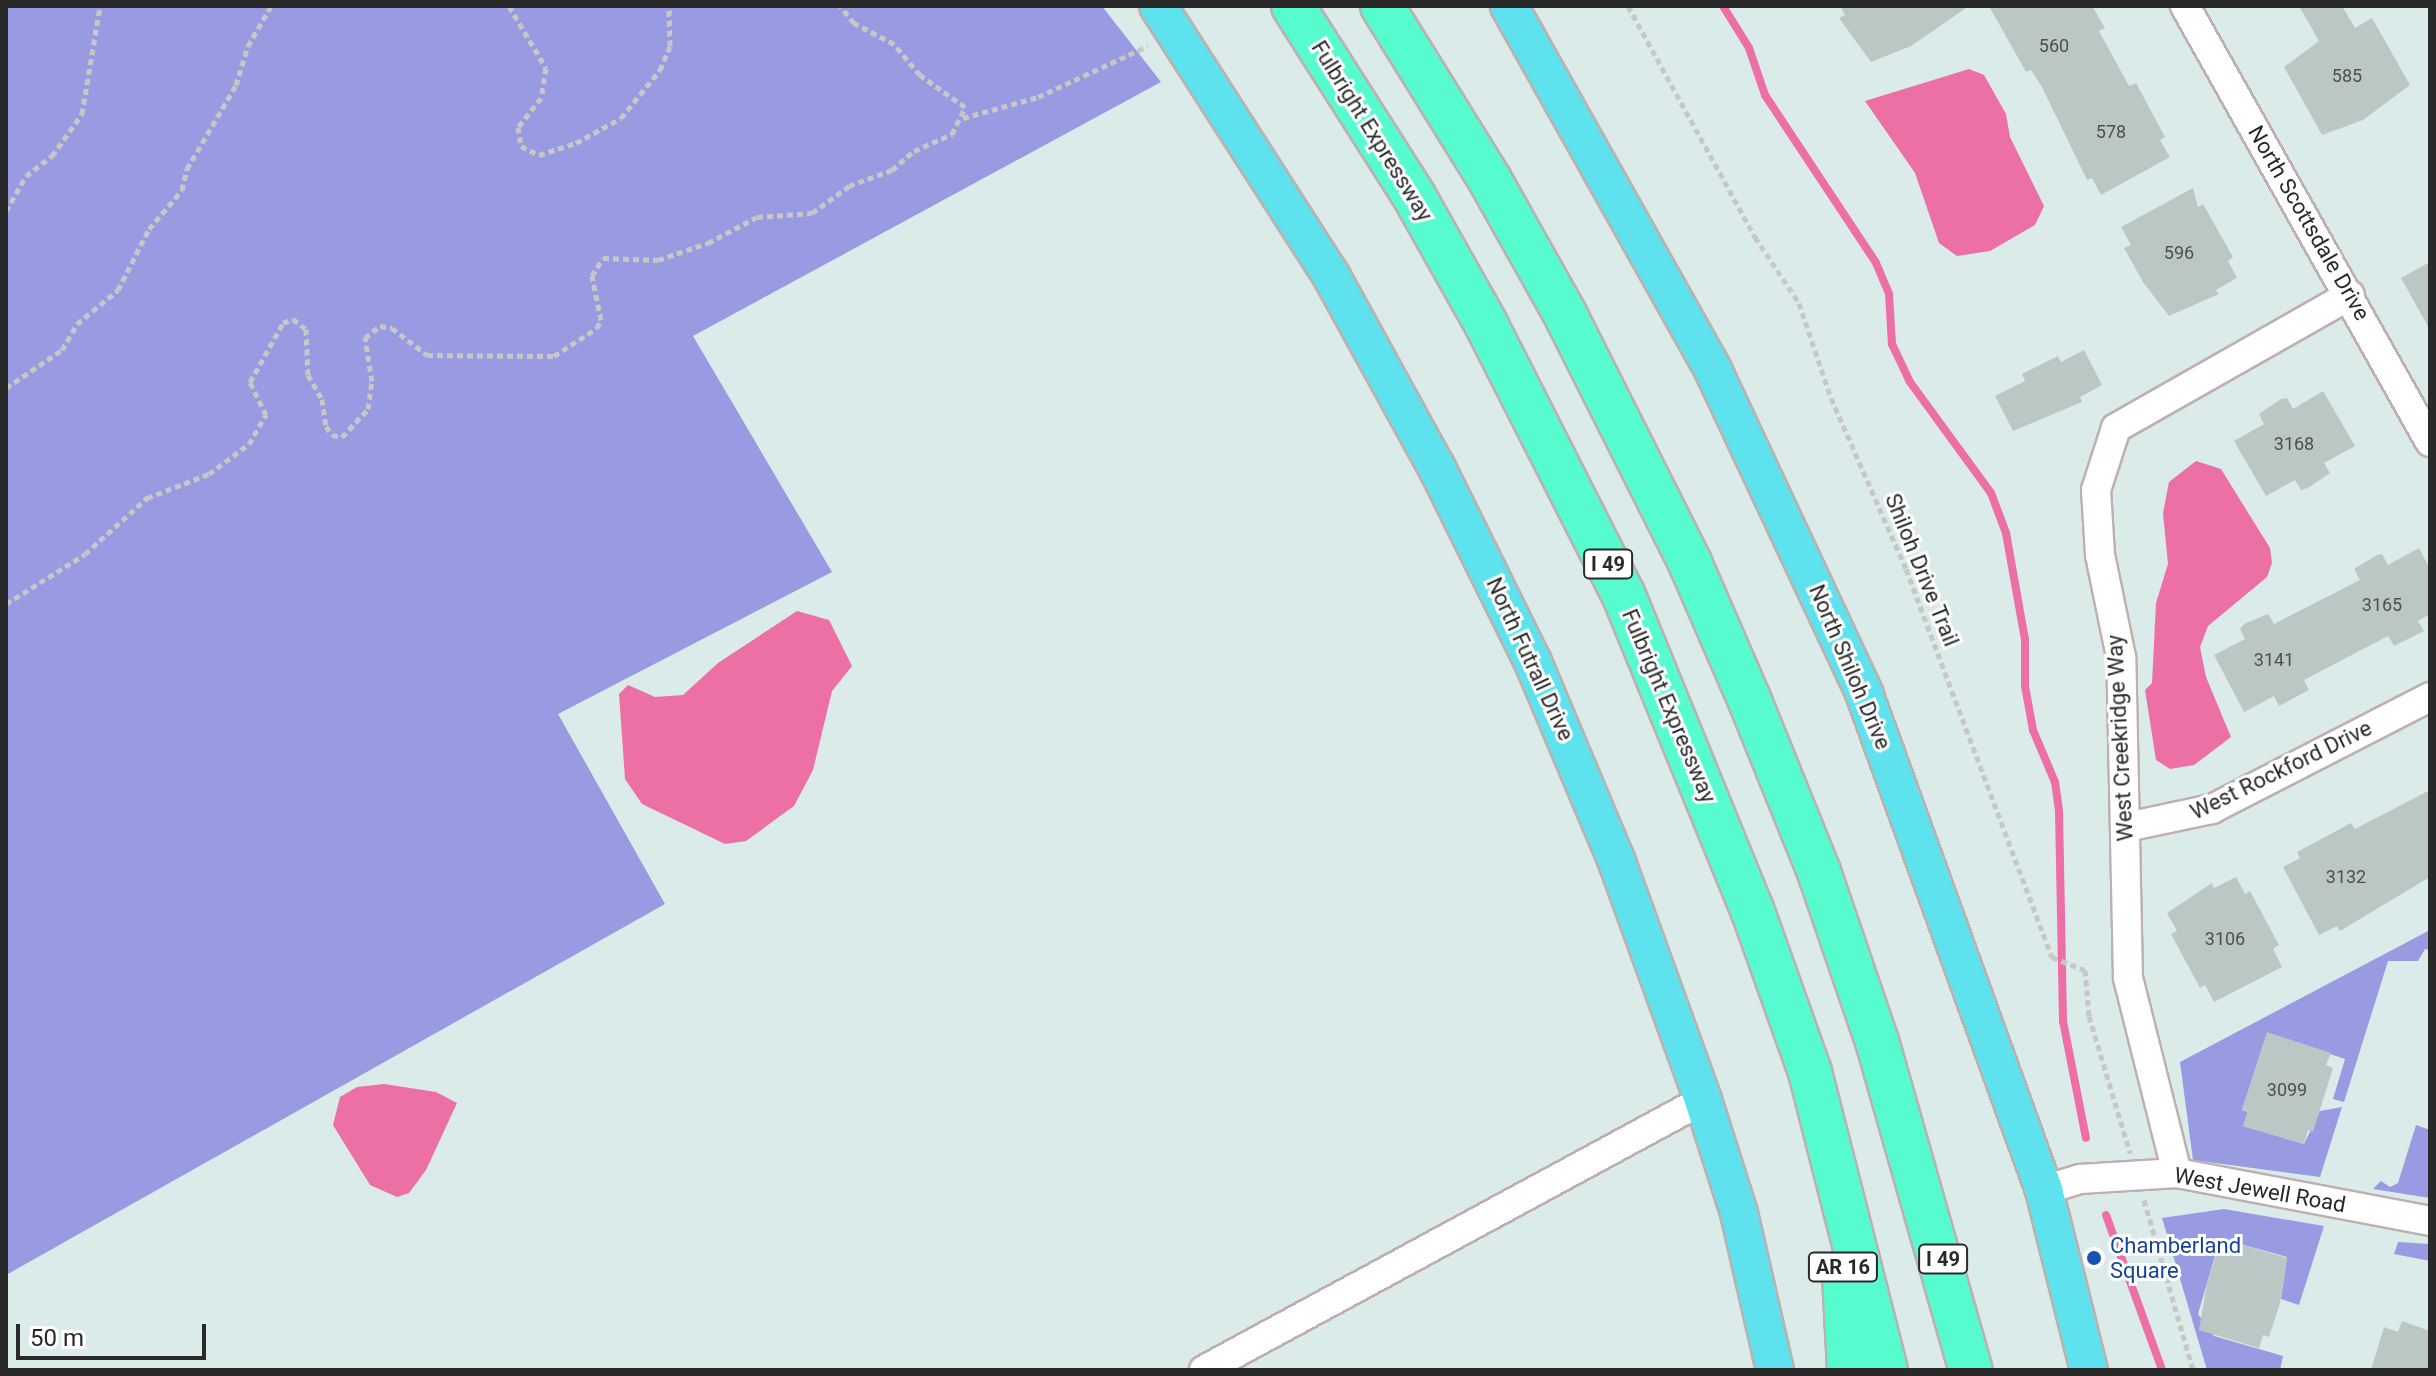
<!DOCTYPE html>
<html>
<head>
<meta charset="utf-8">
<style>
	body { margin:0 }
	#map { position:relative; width:2436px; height:1376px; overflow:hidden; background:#dbebe9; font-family:Roboto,sans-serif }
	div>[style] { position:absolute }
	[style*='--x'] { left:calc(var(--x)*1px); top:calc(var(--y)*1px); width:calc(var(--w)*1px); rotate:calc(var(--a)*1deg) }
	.green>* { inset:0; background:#989be1 }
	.water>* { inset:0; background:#ec6fa5 }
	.stream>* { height:8px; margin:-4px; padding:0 4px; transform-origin:4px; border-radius:4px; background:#ec6fa5 }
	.building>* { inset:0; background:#bbc7c5 }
	.path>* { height:5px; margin-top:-2.5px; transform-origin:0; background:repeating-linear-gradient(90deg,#c7c7c7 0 6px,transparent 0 10px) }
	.roads { filter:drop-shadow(2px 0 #bdb0af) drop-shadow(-2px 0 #bdb0af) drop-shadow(0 2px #bdb0af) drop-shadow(0 -2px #bdb0af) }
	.minor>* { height:28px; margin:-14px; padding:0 14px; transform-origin:14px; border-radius:14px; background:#fff }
	.major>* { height:36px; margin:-18px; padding:0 18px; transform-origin:18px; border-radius:18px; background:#5ee3ee }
	.highway>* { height:42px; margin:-21px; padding:0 21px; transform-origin:21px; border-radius:21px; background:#56fbd0 }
	.dots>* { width:22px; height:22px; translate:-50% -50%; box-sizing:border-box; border:4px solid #fff; border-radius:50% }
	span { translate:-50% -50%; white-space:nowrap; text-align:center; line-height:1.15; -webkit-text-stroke:6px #fff; paint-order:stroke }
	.number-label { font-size:18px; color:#4e5050 }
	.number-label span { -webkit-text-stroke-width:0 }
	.shield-label span { padding:2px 6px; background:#fff; border:2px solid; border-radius:6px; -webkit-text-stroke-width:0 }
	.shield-label { font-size:20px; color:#292929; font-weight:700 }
	.street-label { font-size:22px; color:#292929 }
	.transit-label { font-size:22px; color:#164399 }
	.left { translate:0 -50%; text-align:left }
	.frame { position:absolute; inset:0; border:8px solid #292929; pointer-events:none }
	.scale { position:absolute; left:16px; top:1324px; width:190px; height:36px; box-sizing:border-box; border:4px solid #292929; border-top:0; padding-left:10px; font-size:24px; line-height:28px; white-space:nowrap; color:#292929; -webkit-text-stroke:6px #fff; paint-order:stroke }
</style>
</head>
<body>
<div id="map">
	<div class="green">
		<div style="clip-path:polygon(6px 6px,1102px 6px,1161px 82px,693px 336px,832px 572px,558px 714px,665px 904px,6px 1275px)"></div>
		<div style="clip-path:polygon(2430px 930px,2430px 950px,2425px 949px,2418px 961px,2388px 961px,2344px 1102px,2333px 1099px,2345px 1059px,2267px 1033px,2242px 1110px,2248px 1112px,2243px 1126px,2304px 1144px,2320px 1111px,2342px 1107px,2320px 1177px,2193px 1160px,2180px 1062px)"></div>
		<div style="clip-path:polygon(2416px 1125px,2430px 1130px,2430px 1198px,2373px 1189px,2381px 1181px,2390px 1187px,2398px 1183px)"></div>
		<div style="clip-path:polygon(2224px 1209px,2324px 1226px,2299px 1305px,2281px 1299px,2287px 1257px,2226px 1240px,2223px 1251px,2217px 1249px,2198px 1314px,2214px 1336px,2283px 1356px,2280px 1370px,2207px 1370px,2162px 1218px)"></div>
		<div style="clip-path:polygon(2398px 1242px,2430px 1244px,2430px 1261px,2394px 1254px)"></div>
	</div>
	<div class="water">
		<div style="clip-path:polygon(1969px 69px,1984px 75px,2006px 114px,2010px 137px,2044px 206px,2035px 225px,1990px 251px,1957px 256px,1939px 243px,1915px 173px,1865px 101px)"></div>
		<div style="clip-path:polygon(2196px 461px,2221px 469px,2270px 548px,2272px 563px,2267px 577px,2208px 626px,2200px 647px,2206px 677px,2231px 737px,2194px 765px,2170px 769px,2156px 760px,2145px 690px,2152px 683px,2156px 603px,2168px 564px,2163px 513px,2169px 482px)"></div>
		<div style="clip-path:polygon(797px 611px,829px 620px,852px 666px,832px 691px,813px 770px,794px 806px,746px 841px,725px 844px,642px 804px,625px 779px,619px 694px,628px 685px,655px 697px,683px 695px,718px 663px)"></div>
		<div style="clip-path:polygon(384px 1084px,436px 1092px,457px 1103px,426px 1170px,409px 1193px,397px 1197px,370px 1185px,333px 1125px,340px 1097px,357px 1087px)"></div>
	</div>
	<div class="stream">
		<div style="--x:1723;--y:6;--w:49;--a:58.2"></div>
		<div style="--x:1749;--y:48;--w:50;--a:71.2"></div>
		<div style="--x:1765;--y:95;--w:201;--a:56.5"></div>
		<div style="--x:1876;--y:263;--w:34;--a:67"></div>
		<div style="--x:1889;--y:294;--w:50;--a:86.6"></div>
		<div style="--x:1892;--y:344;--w:42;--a:64.7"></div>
		<div style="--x:1910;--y:382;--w:137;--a:53.9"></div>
		<div style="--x:1991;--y:493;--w:43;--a:69.4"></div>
		<div style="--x:2006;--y:533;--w:109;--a:79.9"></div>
		<div style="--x:2025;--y:640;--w:46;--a:90"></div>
		<div style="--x:2025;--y:686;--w:45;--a:79.7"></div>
		<div style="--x:2033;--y:730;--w:56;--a:67.1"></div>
		<div style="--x:2055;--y:782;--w:29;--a:82"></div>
		<div style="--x:2059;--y:811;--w:210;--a:88.9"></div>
		<div style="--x:2063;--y:1021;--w:119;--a:78.9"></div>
		<div style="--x:2106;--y:1215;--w:165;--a:70.1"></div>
	</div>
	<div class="building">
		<div style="clip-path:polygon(1840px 6px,1969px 6px,1911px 46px,1871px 62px,1839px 18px,1845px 15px)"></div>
		<div style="clip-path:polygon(1989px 6px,2092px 6px,2105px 28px,2099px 31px,2129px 86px,2136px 83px,2165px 137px,2160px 140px,2170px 157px,2101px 195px,2092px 178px,2087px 180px,2042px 87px,2031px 70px,2026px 72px)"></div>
		<div style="clip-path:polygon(2299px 6px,2342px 6px,2355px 28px,2372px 18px,2410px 85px,2363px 120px,2322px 135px,2284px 67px,2319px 41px)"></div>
		<div style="clip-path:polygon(2193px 188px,2198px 207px,2203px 204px,2233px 257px,2228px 261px,2237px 278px,2216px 290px,2219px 294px,2169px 316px,2143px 282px,2124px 248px,2131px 245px,2121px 227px)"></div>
		<div style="clip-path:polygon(2430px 262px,2430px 330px,2401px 278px)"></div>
		<div style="clip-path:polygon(2084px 350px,2102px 385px,2080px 397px,2082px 402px,2013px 431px,1995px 396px,2025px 381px,2022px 374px,2058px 356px,2061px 362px)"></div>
		<div style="clip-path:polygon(2323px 391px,2355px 446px,2324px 463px,2330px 473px,2308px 488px,2301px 490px,2295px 480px,2266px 496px,2234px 441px,2264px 424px,2259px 414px,2281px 399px,2287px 398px,2293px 409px)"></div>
		<div style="clip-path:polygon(2419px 548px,2430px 569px,2430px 614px,2418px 621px,2424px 631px,2394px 646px,2388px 636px,2304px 680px,2309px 690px,2279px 706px,2274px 696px,2244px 712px,2214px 655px,2245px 639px,2240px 629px,2244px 624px,2268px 614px,2274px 624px,2360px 580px,2354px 569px,2377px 555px,2382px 554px,2388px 565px)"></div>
		<div style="clip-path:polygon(2430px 790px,2430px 877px,2340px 931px,2337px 926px,2319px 935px,2283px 867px,2300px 858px,2297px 852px,2351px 823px,2355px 829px)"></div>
		<div style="clip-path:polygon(2236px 877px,2245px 894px,2250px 891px,2279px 945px,2273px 949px,2282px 967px,2214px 1002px,2205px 985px,2200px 988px,2171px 934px,2177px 931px,2167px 913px,2212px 883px,2214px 888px)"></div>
		<div style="clip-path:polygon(2267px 1032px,2331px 1053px,2326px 1065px,2333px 1068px,2313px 1132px,2308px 1130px,2304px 1144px,2243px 1126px,2248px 1112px,2242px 1110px)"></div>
		<div style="clip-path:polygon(2226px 1240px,2287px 1258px,2280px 1303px,2269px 1337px,2263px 1335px,2259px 1348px,2199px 1330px,2207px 1283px,2218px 1249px,2223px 1250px)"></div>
		<div style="clip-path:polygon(2402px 1321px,2430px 1331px,2430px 1370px,2371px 1370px,2384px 1327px,2398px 1332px)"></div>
	</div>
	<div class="path">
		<div style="--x:509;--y:6;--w:72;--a:59.2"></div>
		<div style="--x:546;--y:68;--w:30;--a:99"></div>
		<div style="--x:541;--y:98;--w:37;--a:128"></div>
		<div style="--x:518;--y:127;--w:19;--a:81"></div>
		<div style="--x:521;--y:146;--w:20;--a:27"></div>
		<div style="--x:539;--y:155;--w:39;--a:-18"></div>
		<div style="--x:576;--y:143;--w:51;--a:-29.1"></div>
		<div style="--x:621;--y:118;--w:62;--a:-50.9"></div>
		<div style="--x:660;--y:70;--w:26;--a:-67"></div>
		<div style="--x:670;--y:46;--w:40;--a:-91.4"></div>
		<div style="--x:1628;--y:6;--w:264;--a:61.2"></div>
		<div style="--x:1755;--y:237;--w:79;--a:56.3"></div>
		<div style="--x:1799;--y:303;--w:100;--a:71.4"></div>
		<div style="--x:1831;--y:398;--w:187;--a:66.3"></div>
		<div style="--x:1906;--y:569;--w:415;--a:69.4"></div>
		<div style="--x:2052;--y:957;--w:35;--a:22"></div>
		<div style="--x:2085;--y:970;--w:46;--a:85"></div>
		<div style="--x:2089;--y:1016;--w:143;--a:73.3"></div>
		<div style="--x:963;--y:118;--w:78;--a:-15.6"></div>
		<div style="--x:1038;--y:97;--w:121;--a:-24.9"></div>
		<div style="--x:6;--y:211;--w:40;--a:-60.3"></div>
		<div style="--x:26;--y:176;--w:33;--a:-38"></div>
		<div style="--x:52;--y:156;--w:52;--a:-54.5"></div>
		<div style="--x:82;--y:114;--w:109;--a:-80.5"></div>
		<div style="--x:6;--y:388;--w:68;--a:-34.2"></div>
		<div style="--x:62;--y:350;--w:30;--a:-60"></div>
		<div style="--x:77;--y:324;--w:53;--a:-39.7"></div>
		<div style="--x:118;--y:290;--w:68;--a:-63.1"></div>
		<div style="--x:149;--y:229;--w:51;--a:-49.8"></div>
		<div style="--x:182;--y:190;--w:22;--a:-77"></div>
		<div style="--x:187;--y:169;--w:97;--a:-59.7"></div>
		<div style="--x:236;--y:85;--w:41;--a:-72.9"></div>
		<div style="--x:248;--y:46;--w:46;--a:-60.1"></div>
		<div style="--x:6;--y:604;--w:93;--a:-32.3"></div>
		<div style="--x:85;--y:554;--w:84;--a:-42.1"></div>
		<div style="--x:147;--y:498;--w:66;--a:-21.2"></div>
		<div style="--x:209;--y:474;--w:50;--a:-36.9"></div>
		<div style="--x:249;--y:444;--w:34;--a:-60"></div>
		<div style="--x:266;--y:415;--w:37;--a:-116"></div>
		<div style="--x:250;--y:382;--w:68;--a:-60.8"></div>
		<div style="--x:283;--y:323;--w:11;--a:-22"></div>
		<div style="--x:293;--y:319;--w:16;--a:38"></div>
		<div style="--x:306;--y:329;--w:46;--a:87.5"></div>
		<div style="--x:308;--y:375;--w:28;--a:60"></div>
		<div style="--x:322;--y:399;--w:27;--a:82"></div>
		<div style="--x:326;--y:426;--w:11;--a:56"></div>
		<div style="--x:332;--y:435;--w:10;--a:11"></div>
		<div style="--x:342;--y:437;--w:38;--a:-47"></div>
		<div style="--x:368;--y:409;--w:28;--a:-82"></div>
		<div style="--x:372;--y:381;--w:44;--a:-99.2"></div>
		<div style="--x:365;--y:338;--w:19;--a:-39"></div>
		<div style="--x:380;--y:326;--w:12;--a:9"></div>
		<div style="--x:392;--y:328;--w:44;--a:37.6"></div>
		<div style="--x:427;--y:355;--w:127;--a:0.5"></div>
		<div style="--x:554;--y:356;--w:51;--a:-33.1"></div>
		<div style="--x:597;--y:328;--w:9;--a:-63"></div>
		<div style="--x:601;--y:320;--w:45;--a:-101.6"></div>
		<div style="--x:592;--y:276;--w:21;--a:-59"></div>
		<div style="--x:603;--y:258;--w:55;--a:2.1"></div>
		<div style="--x:658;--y:260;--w:53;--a:-18.8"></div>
		<div style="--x:708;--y:243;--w:55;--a:-28"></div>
		<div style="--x:757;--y:217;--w:55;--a:-4.2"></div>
		<div style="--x:812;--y:213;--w:46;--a:-36.1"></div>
		<div style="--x:849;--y:186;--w:46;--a:-20.4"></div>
		<div style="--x:892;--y:170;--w:29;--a:-41"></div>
		<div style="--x:914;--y:151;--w:42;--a:-24.1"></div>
		<div style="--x:952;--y:134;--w:30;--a:-64"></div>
		<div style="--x:965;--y:107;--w:55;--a:-144.6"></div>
		<div style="--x:920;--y:75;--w:40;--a:-130"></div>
		<div style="--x:894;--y:44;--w:45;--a:-152.3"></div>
		<div style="--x:854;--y:23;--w:22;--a:-129"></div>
		<div style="--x:2144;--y:1200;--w:177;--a:73.9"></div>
	</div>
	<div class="roads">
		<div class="minor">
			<div style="--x:2185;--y:6;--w:500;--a:60.67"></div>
			<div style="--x:2127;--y:827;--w:87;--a:-12"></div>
			<div style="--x:2212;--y:809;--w:245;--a:-27.2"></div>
			<div style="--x:2177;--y:1173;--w:201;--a:-104.1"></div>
			<div style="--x:2128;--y:978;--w:321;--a:-91.2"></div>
			<div style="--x:2121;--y:657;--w:104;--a:-101.6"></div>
			<div style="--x:2100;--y:555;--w:65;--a:-93.5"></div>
			<div style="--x:2096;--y:490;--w:65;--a:-72.1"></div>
			<div style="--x:2116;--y:428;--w:269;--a:-29.6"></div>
			<div style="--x:2044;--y:1190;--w:38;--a:-17"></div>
			<div style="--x:2080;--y:1179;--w:97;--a:-3.5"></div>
			<div style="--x:2177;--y:1173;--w:258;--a:10.7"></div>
			<div style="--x:1204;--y:1370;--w:567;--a:-28.42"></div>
		</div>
		<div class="major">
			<div style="--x:1158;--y:6;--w:324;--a:57.3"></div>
			<div style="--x:1333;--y:279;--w:216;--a:61.2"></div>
			<div style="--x:1437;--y:468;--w:216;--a:63.7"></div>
			<div style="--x:1533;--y:662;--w:217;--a:67.2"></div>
			<div style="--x:1617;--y:862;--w:253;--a:70.1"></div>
			<div style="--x:1703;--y:1100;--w:119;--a:72.3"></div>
			<div style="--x:1739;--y:1213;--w:161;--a:77.1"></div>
			<div style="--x:1509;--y:6;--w:417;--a:60.7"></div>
			<div style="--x:1713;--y:370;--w:357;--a:64.9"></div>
			<div style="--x:1864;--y:693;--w:529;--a:70.09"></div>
			<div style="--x:2044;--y:1190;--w:186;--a:76"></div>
		</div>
		<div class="highway">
			<div style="--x:1293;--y:6;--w:225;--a:57.5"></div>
			<div style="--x:1414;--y:196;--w:145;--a:60.6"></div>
			<div style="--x:1485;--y:322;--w:307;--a:63.1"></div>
			<div style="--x:1624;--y:596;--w:338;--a:67.8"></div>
			<div style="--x:1752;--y:909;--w:173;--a:70.4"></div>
			<div style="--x:1810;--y:1072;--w:308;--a:75.7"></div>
			<div style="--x:1382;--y:6;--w:207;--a:58.2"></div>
			<div style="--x:1491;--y:182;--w:151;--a:60.7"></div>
			<div style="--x:1565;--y:314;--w:279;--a:63.3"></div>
			<div style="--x:1690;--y:563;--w:150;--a:66.5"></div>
			<div style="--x:1750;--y:701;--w:184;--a:68"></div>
			<div style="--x:1819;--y:872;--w:179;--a:71.1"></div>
			<div style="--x:1877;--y:1041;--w:342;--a:74.1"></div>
			<div style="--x:1844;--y:1277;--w:93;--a:86.9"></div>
		</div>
	</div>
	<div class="dots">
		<div style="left:2094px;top:1258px;background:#1a4fb4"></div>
	</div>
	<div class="number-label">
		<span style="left:2054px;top:46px">560</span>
		<span style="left:2347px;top:76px">585</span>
		<span style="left:2111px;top:132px">578</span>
		<span style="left:2179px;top:253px">596</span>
		<span style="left:2294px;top:444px">3168</span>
		<span style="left:2382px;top:605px">3165</span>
		<span style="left:2274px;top:660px">3141</span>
		<span style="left:2346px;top:877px">3132</span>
		<span style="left:2225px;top:939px">3106</span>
		<span style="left:2287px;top:1090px">3099</span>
	</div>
	<div class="shield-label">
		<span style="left:1608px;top:564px">I 49</span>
		<span style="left:1943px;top:1259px">I 49</span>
		<span style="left:1843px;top:1267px">AR 16</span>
	</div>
	<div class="street-label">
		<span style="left:1372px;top:131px;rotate:58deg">Fulbright Expressway</span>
		<span style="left:2309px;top:223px;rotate:60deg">North Scottsdale Drive</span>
		<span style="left:1922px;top:570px;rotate:68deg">Shiloh Drive Trail</span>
		<span style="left:1530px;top:659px;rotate:65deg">North Futrall Drive</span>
		<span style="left:1850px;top:667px;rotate:67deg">North Shiloh Drive</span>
		<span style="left:1669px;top:706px;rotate:67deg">Fulbright Expressway</span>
		<span style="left:2120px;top:738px;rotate:-93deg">West Creekridge Way</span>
		<span style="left:2281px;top:770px;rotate:-26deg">West Rockford Drive</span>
		<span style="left:2260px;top:1190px;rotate:10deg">West Jewell Road</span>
	</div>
	<div class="transit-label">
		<span class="left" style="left:2110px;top:1258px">Chamberland<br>Square</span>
	</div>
	<div class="frame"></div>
	<div class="scale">50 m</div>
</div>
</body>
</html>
